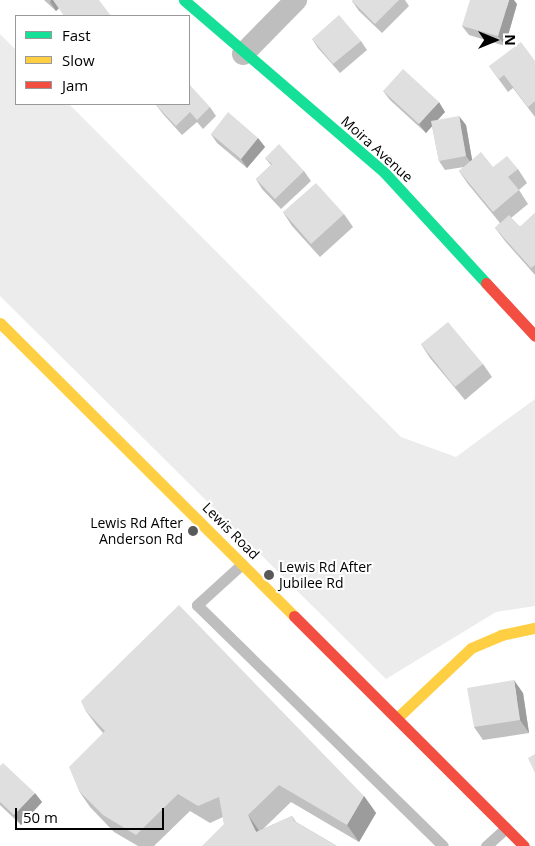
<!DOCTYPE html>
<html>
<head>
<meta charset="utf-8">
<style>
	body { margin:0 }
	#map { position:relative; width:535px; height:846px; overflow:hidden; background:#fff; font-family:"Open Sans",sans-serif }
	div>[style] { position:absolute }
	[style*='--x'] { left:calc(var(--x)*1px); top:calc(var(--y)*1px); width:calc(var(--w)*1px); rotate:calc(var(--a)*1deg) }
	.green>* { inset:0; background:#ececec }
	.lane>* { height:11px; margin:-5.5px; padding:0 5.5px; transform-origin:5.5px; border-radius:5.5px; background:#bebebe }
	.street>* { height:22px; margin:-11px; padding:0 11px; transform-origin:11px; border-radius:11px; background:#bebebe }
	.fast>* { height:11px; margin:-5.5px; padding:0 5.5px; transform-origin:5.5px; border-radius:5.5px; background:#16e098 }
	.slow>* { height:11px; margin:-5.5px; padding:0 5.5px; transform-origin:5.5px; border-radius:5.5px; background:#ffcf43 }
	.jam>* { height:11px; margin:-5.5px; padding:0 5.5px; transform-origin:5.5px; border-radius:5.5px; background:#f24e42 }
	.wall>* { inset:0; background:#c0c0c0 }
	.shaded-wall>* { inset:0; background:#9c9c9c }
	.building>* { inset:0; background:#dfdfdf }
	.dots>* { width:14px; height:14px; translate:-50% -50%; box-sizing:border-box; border:2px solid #fff; border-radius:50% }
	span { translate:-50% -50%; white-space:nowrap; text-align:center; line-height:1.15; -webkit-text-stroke:4px #fff; paint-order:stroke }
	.street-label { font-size:14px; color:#000 }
	.poi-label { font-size:14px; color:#000 }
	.right { translate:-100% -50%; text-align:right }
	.left { translate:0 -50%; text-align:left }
	.legend { position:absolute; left:15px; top:15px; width:175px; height:90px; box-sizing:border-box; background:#fff; border:1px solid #999; margin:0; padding:6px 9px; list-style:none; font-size:15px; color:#000 }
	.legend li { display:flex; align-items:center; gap:10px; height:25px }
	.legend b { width:25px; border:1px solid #999 }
	.north { position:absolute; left:470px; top:15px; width:50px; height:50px; -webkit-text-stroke:4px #fff; paint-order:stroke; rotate:90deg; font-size:14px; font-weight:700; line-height:20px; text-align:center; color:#000 }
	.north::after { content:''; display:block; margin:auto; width:18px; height:22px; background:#000; clip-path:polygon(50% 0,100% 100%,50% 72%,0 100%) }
	.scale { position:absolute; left:15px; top:808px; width:149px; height:22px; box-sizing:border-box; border:2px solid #000; border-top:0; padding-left:6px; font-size:15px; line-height:18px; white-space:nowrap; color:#000; -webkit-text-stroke:4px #fff; paint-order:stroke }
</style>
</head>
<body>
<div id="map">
	<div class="green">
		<div style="clip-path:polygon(0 34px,16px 50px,16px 104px,69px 104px,401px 437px,456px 457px,535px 399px,535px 606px,496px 612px,386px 679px,0 296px)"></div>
	</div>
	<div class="lane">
		<div style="--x:242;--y:564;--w:61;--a:137.7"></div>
		<div style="--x:197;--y:605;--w:344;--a:44.4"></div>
		<div style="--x:486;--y:846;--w:27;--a:-42"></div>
	</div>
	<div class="street">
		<div style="--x:243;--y:54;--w:76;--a:-45.5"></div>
	</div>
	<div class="fast">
		<div style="--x:184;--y:0;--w:264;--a:40.7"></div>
		<div style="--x:384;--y:172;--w:151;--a:47.4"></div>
	</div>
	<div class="slow">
		<div style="--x:0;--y:323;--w:415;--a:44.9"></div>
		<div style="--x:397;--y:718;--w:102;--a:-43.4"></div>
		<div style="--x:471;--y:648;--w:33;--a:-23"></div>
		<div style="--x:501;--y:635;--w:35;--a:-12"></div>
	</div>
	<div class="jam">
		<div style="--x:486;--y:283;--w:72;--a:47.2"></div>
		<div style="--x:294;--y:616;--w:325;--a:45"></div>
	</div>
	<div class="wall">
		<div style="clip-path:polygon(44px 0,99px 0,59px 8px,56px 11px)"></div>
		<div style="clip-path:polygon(354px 0,405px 0,409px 6px,382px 33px,359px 11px,352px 1px)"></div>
		<div style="clip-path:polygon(517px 4px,505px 46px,469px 35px,462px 26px)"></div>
		<div style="clip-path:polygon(312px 39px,361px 41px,367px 50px,340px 73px,318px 48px)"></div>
		<div style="clip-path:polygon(535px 61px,535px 117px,513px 88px,508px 92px,489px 66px)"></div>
		<div style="clip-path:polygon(383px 91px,445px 112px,437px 120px,466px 125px,472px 160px,493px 167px,518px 169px,527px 183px,519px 190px,528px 204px,511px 218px,520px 227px,535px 213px,535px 275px,505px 241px,495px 228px,500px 223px,468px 184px,459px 171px,464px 167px,445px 170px,439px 161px,432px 126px,426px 133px,390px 100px)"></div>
		<div style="clip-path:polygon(156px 105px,210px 107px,216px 116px,203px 129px,197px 122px,182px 135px,163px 114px)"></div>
		<div style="clip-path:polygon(211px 134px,258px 138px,265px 147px,247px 168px,217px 143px)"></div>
		<div style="clip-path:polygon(265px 158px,304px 171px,311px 181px,281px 209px,262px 189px,256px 179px,271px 165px)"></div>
		<div style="clip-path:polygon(283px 212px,344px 214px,353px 227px,320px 257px,292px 226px)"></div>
		<div style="clip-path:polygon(421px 344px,483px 364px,492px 377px,465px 400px,430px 358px)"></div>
		<div style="clip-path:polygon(523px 693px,529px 733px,483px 740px,474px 727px)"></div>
		<div style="clip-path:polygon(85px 710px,364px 796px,376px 813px,359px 842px,291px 802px,263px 829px,292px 816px,296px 822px,337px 846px,224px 824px,223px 817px,210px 823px,190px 811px,154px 846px,138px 846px,114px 832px,90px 807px,79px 791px,103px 733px,97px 726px)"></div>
		<div style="clip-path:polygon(0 766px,42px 802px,21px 825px,0 805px)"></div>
	</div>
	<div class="shaded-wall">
		<div style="clip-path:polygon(51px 0,67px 0,56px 11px,50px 2px)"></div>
		<div style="clip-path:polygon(509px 0,514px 0,517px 4px,505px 46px,498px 36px)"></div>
		<div style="clip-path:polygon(439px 102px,445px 112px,426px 133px,419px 124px)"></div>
		<div style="clip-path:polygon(459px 116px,466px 125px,473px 165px,466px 156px)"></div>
		<div style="clip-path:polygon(258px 138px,265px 147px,247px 168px,241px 159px)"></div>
		<div style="clip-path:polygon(514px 680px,523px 693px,529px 733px,520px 720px)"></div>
		<div style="clip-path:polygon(35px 793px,42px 802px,21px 825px,14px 815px)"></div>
		<div style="clip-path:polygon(364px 796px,376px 813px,359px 842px,347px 825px)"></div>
		<div style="clip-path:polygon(248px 815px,260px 832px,256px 832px)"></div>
	</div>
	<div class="building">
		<div style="clip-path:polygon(53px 0,99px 0,111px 16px,64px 16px)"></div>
		<div style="clip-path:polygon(354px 0,399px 0,375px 24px,352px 1px)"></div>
		<div style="clip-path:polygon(470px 0,509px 0,498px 36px,462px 26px)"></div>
		<div style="clip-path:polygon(339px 15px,361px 41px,333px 64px,312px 39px)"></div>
		<div style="clip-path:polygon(521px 42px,535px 61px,535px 101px,528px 107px,504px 75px,499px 79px,489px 66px)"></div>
		<div style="clip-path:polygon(403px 69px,439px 102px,419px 124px,383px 91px)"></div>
		<div style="clip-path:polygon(189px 84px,210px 107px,197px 120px,190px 112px,176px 126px,156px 105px,158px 104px,189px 104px)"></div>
		<div style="clip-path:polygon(228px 112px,258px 138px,241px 159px,211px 134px)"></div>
		<div style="clip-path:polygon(459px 116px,466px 156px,439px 161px,431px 121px)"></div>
		<div style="clip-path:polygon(279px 144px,304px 171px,275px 199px,256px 179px,272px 164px,265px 158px)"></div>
		<div style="clip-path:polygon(481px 152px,493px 167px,507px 156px,518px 169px,508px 177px,519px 190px,493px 212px,459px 171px)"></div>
		<div style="clip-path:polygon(316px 183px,344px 214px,311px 244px,283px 212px)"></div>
		<div style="clip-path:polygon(535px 213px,535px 265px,531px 268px,495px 228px,509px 215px,520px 227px)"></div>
		<div style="clip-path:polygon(448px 322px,483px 364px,455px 387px,421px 344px)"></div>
		<div style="clip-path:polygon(179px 605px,364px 796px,347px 825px,279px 785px,248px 815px,256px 832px,292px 816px,294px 821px,337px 846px,202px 846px,224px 824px,219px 797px,198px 806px,178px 794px,136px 835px,103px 815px,79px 791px,69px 767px,105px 731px,85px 710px,81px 701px)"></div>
		<div style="clip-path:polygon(514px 680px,520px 720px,474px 727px,467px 688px)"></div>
		<div style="clip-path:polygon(535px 754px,535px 773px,528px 758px)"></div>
		<div style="clip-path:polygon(3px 763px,35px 793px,14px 815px,0 802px,0 766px)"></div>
	</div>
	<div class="dots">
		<div style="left:193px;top:531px;background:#595959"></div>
		<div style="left:269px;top:575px;background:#595959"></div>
	</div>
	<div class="street-label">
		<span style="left:377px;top:149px;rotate:42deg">Moira Avenue</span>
		<span style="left:231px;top:531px;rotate:45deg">Lewis Road</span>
	</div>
	<div class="poi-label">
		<span class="right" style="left:183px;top:531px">Lewis Rd After<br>Anderson Rd</span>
		<span class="left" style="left:279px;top:575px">Lewis Rd After<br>Jubilee Rd</span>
	</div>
	<ul class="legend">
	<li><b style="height:6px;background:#16e098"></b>Fast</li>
	<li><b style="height:6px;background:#ffcf43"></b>Slow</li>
	<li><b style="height:6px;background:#f24e42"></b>Jam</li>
	</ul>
	<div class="north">N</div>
	<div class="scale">50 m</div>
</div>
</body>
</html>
